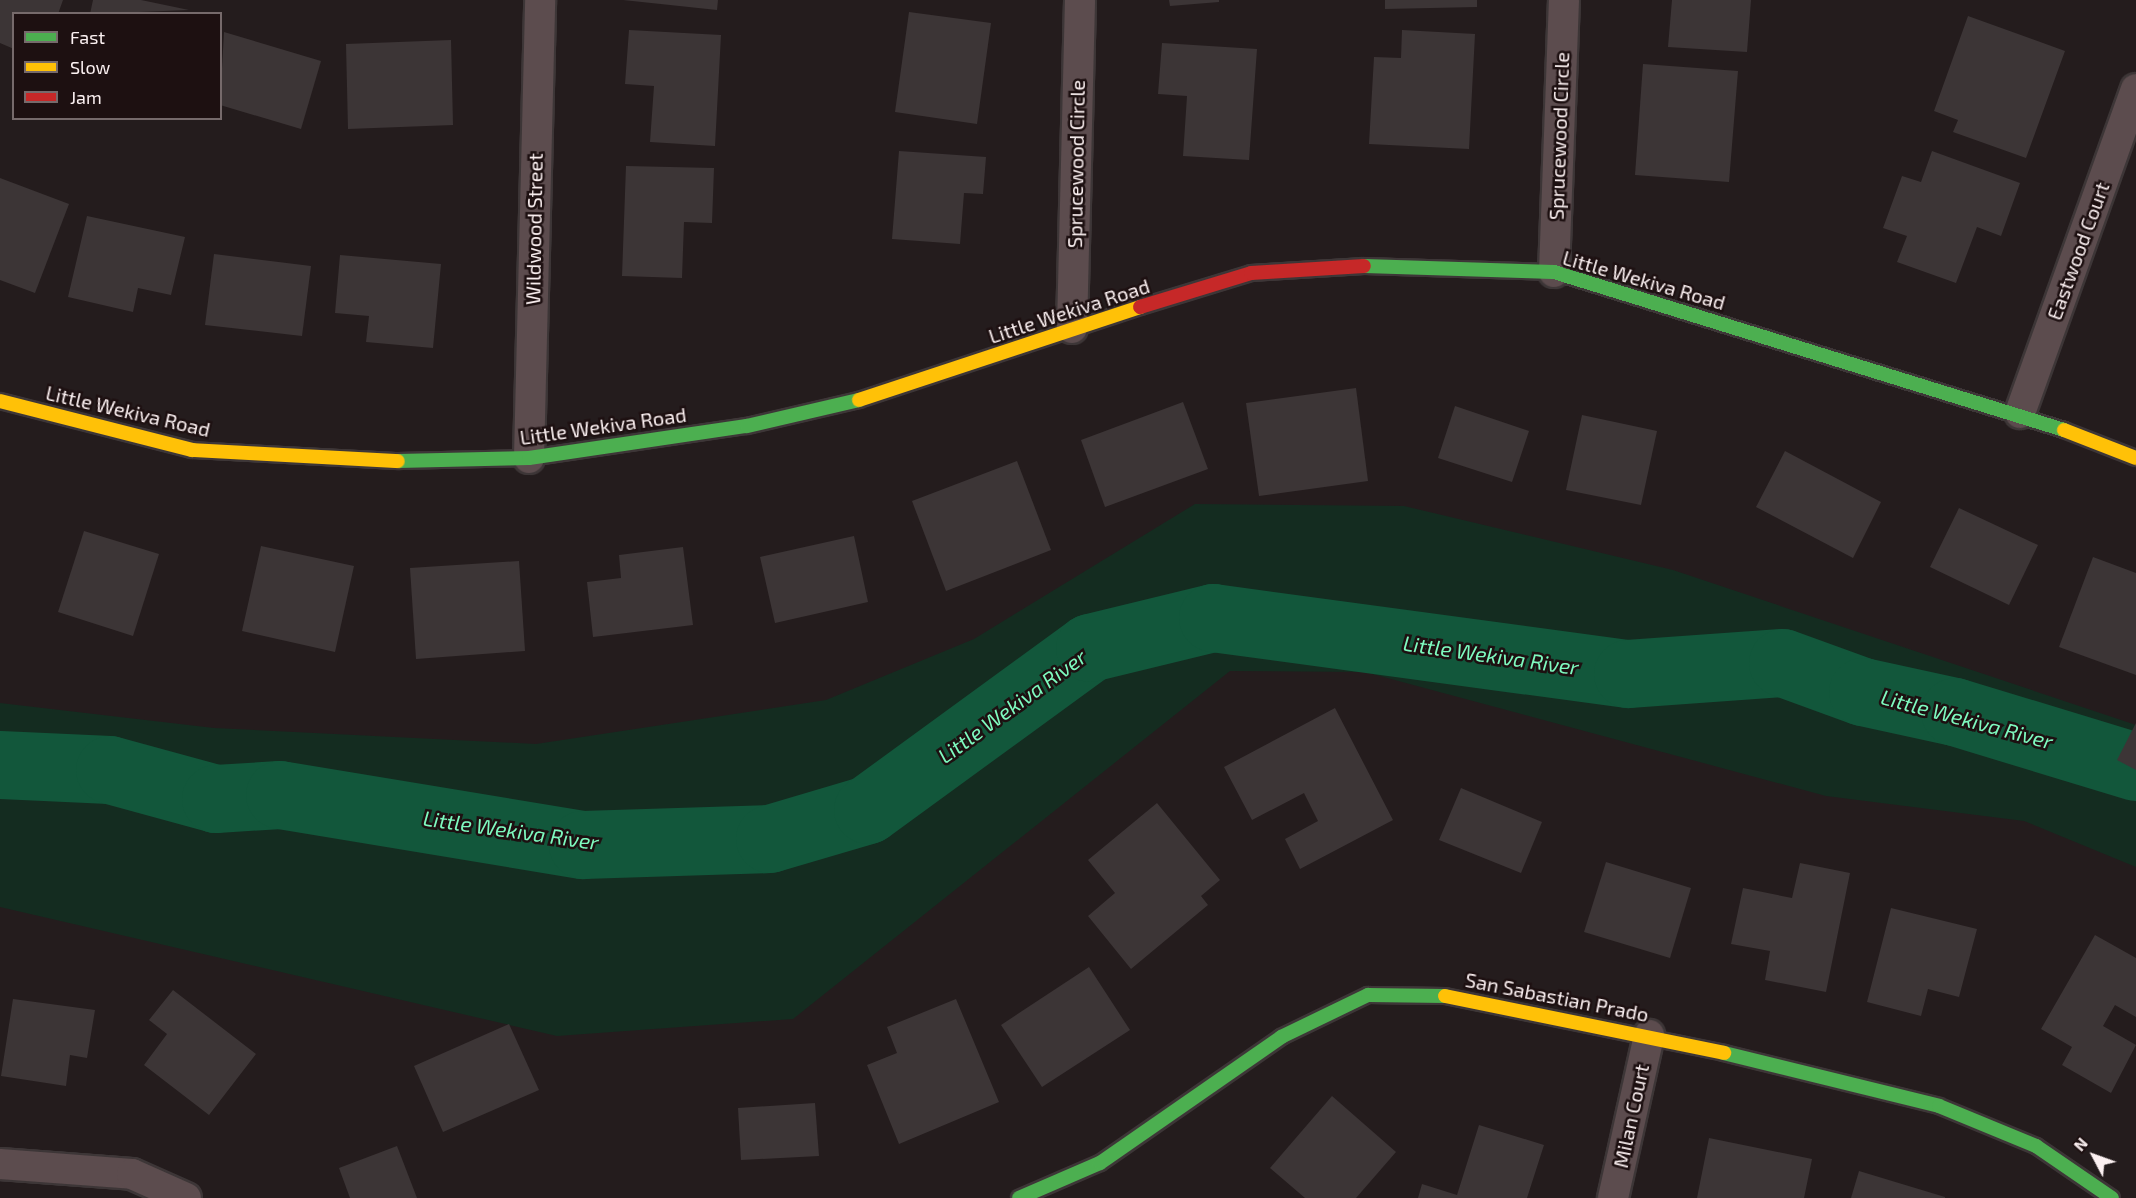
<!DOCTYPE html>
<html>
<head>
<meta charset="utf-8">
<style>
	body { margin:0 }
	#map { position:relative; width:2136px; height:1198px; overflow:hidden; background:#241c1d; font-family:"Exo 2",sans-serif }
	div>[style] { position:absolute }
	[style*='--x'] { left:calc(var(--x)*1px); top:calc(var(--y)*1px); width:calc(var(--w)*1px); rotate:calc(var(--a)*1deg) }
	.green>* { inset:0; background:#142c20 }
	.river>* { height:68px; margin:-34px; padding:0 34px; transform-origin:34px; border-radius:34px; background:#12573b }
	.building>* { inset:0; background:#3c3536 }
	.roads { filter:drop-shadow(2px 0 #3d3637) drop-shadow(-2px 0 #3d3637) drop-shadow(0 2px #3d3637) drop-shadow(0 -2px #3d3637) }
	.street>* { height:30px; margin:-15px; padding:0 15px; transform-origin:15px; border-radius:15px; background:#5c4c4e }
	.fast>* { height:14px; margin:-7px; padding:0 7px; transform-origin:7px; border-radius:7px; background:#4caf50 }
	.slow>* { height:14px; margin:-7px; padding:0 7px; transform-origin:7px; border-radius:7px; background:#ffc107 }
	.jam>* { height:14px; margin:-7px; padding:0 7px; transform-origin:7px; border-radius:7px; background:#c62828 }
	span { translate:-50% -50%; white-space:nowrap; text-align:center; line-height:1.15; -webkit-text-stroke:5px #1d1011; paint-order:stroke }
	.street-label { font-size:20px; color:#fbf0f1 }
	.water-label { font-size:21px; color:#7efabf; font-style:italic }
	.legend { position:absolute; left:12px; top:12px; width:210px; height:108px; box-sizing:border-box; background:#1d1011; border:2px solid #766a6b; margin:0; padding:8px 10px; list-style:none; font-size:18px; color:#fbf0f1 }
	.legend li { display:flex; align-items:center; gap:12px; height:30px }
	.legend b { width:30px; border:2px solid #766a6b }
	.north { position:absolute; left:2064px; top:1126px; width:60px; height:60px; -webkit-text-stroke:4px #1d1011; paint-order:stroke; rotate:311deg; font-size:16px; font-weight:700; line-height:24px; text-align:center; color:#fbf0f1 }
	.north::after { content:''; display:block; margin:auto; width:21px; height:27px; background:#fbf0f1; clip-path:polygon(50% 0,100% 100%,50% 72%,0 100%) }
</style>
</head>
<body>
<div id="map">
	<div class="green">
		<div style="clip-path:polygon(1195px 504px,1404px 506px,1673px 570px,2136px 725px,2136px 867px,2024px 821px,1826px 796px,1365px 672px,1230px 671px,793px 1019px,557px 1036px,0 907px,0 703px,214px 728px,536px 744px,826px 700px,974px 639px)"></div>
	</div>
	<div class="river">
		<div style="--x:0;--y:765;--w:110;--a:2.6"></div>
		<div style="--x:110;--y:770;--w:110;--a:15.3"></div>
		<div style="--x:216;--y:799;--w:64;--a:-3.6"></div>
		<div style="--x:280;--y:795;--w:307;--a:9.4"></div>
		<div style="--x:583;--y:845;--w:187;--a:-1.8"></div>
		<div style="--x:770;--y:839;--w:102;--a:-16.5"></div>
		<div style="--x:868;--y:810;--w:275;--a:-36.1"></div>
		<div style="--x:1090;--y:648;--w:127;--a:-13.7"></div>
		<div style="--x:1213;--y:618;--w:419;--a:7.7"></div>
		<div style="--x:1628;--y:674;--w:155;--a:-4.1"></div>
		<div style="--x:1783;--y:663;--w:85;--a:19.9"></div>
		<div style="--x:1863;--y:692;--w:94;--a:12.3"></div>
		<div style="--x:1955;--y:712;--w:189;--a:16.9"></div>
	</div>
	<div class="building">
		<div style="clip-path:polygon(0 0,63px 0,58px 14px,14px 14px,14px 49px,0 43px)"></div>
		<div style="clip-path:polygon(93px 0,141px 0,189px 10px,90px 14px)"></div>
		<div style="clip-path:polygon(623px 0,718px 0,717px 10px)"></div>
		<div style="clip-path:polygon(1169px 0,1219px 0,1219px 2px,1170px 6px)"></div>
		<div style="clip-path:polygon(1385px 0,1477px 0,1477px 7px,1385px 9px)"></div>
		<div style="clip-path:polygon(1672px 0,1751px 0,1747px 52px,1668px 47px)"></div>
		<div style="clip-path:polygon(909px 12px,991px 23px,977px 124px,895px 112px)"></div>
		<div style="clip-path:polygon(1968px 16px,2065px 51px,2026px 158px,1953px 132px,1958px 120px,1934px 111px)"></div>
		<div style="clip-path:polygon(629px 30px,721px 35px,715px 146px,650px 142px,654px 86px,625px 84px)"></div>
		<div style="clip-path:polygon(1402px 30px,1475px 34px,1469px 149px,1369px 144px,1374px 57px,1401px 58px)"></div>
		<div style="clip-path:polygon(224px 32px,321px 61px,301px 129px,220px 105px)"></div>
		<div style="clip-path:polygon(451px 40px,453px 125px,348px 129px,346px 44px)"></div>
		<div style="clip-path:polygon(1162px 43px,1257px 49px,1249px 160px,1183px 156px,1187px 96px,1158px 94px)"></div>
		<div style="clip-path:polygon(1643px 64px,1738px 71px,1729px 182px,1635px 175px)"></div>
		<div style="clip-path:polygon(899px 151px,986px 157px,983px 194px,964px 193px,960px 244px,892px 239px)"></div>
		<div style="clip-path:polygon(1932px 151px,2020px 183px,2001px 236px,1977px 227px,1956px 283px,1897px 262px,1907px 236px,1883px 228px,1902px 176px,1921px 182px)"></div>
		<div style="clip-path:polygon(626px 166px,714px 168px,712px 223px,684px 222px,682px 278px,622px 276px)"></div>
		<div style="clip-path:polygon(0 178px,69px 204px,35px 293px,0 280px)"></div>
		<div style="clip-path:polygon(87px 216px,185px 237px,171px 295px,138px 288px,133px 312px,68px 297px)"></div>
		<div style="clip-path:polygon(214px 254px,311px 266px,302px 336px,205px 325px)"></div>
		<div style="clip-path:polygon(340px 255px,441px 264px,433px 348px,366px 342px,369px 316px,335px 313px)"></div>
		<div style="clip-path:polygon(1356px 388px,1368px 481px,1259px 496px,1246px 403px)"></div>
		<div style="clip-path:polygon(1183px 402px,1208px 469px,1105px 507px,1081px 440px)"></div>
		<div style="clip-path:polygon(1455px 406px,1529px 431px,1512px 482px,1438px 458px)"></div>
		<div style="clip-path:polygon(1582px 415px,1657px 431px,1641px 505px,1566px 490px)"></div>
		<div style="clip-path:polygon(1785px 451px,1881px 502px,1853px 558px,1756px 507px)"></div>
		<div style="clip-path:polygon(1017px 461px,1051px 550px,946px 591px,912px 501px)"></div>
		<div style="clip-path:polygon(1959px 508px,2038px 545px,2009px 605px,1930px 567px)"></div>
		<div style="clip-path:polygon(84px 531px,159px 554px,133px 636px,58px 612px)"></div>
		<div style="clip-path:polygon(854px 536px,868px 602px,775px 623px,760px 557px)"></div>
		<div style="clip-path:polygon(261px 546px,354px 566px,335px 652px,242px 631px)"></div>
		<div style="clip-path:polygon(683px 547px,693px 625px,593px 637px,587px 582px,621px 578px,619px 555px)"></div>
		<div style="clip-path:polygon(2093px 557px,2136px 573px,2136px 675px,2059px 647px)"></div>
		<div style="clip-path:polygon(519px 561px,525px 651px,416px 659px,410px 568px)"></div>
		<div style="clip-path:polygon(1335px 708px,1393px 820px,1300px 869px,1285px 839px,1318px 821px,1304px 793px,1252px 820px,1224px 767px)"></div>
		<div style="clip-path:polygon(2136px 723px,2136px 770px,2117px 760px)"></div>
		<div style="clip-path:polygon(1461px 788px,1542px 822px,1521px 873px,1439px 840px)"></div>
		<div style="clip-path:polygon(1157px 803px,1220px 880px,1201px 896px,1208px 905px,1131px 969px,1088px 916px,1115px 893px,1088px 860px)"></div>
		<div style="clip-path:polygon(1606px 862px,1691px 888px,1670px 958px,1584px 932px)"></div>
		<div style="clip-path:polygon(1800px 863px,1850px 873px,1826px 992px,1765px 980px,1770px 951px,1731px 944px,1743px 888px,1792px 898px)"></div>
		<div style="clip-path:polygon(1891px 908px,1977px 929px,1959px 997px,1928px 989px,1921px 1016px,1867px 1002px)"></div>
		<div style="clip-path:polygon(2095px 935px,2136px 958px,2136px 1017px,2115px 1005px,2103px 1026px,2136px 1045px,2111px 1093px,2062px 1065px,2072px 1047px,2041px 1029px)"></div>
		<div style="clip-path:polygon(1089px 967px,1130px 1030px,1042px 1087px,1001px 1025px)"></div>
		<div style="clip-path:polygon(173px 990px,256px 1054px,209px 1115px,144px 1065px,167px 1034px,149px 1020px)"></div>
		<div style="clip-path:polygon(13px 999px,95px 1010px,87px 1058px,70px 1055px,66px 1086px,1px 1076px)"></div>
		<div style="clip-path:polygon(956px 999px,999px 1102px,899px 1144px,867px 1065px,897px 1053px,887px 1027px)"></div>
		<div style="clip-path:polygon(509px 1024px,539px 1090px,443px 1132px,414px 1066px)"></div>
		<div style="clip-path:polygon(1332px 1096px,1396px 1152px,1356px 1198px,1305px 1198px,1270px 1168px)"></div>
		<div style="clip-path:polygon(815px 1103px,819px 1156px,741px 1160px,738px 1108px)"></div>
		<div style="clip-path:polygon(1479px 1125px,1544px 1145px,1527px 1198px,1418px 1198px,1422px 1184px,1457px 1195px)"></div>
		<div style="clip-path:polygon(1709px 1138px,1812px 1159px,1804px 1198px,1697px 1198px)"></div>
		<div style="clip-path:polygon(397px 1146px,417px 1198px,350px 1198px,339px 1168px)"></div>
		<div style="clip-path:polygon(1859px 1171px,1945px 1197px,1945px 1198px,1851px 1198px)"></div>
	</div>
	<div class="roads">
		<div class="street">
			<div style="--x:1554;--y:272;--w:272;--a:-87.9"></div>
			<div style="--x:1072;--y:328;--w:328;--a:-88.6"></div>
			<div style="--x:2020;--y:413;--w:344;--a:-70.3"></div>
			<div style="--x:529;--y:458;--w:458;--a:-88.6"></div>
			<div style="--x:0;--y:1164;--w:132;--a:4.3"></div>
			<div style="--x:132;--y:1174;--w:59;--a:24"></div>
			<div style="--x:1613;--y:1198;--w:167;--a:-77.5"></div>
		</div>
		<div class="fast">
			<div style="--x:1364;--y:266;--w:190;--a:1.8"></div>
			<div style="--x:1554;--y:272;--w:534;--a:17.21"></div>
			<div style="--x:398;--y:461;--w:131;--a:-1.3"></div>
			<div style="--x:529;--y:458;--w:220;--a:-8.4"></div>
			<div style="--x:747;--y:426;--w:115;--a:-13.1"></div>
			<div style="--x:1724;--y:1053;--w:221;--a:13.8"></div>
			<div style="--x:1939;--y:1106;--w:105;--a:22.4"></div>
			<div style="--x:2036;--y:1146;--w:92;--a:34.4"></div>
			<div style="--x:1019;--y:1198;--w:88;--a:-23.4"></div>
			<div style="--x:1100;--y:1163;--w:221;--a:-34.8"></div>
			<div style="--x:1281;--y:1037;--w:97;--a:-25.8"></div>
			<div style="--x:1368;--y:995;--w:77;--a:0.7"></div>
		</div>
		<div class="slow">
			<div style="--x:859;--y:400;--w:296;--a:-18.3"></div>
			<div style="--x:0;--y:401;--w:198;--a:14.3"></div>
			<div style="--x:192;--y:450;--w:206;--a:3.1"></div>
			<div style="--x:2064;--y:430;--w:77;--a:21.3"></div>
			<div style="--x:1445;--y:996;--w:285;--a:11.5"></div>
		</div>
		<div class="jam">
			<div style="--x:1140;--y:307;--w:116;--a:-17"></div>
			<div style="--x:1251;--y:273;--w:113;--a:-3.5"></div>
		</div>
	</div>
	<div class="street-label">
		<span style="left:1559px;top:136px;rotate:-88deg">Sprucewood Circle</span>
		<span style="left:1076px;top:164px;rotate:-89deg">Sprucewood Circle</span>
		<span style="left:534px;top:229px;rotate:-89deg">Wildwood Street</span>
		<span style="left:2078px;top:251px;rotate:-70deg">Eastwood Court</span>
		<span style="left:1644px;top:280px;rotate:16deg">Little Wekiva Road</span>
		<span style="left:1069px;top:311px;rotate:-18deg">Little Wekiva Road</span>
		<span style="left:128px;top:411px;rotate:13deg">Little Wekiva Road</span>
		<span style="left:603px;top:426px;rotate:-8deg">Little Wekiva Road</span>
		<span style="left:1557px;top:997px;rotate:11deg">San Sabastian Prado</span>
		<span style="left:1631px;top:1116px;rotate:-78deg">Milan Court</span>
	</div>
	<div class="water-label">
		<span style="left:1491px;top:655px;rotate:8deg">Little Wekiva River</span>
		<span style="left:1012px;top:706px;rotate:-36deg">Little Wekiva River</span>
		<span style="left:1967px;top:719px;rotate:15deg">Little Wekiva River</span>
		<span style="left:511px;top:830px;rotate:8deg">Little Wekiva River</span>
	</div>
	<ul class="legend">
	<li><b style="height:8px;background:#4caf50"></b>Fast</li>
	<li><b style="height:8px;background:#ffc107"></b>Slow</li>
	<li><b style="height:8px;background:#c62828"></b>Jam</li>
	</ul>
	<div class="north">N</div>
</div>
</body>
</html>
